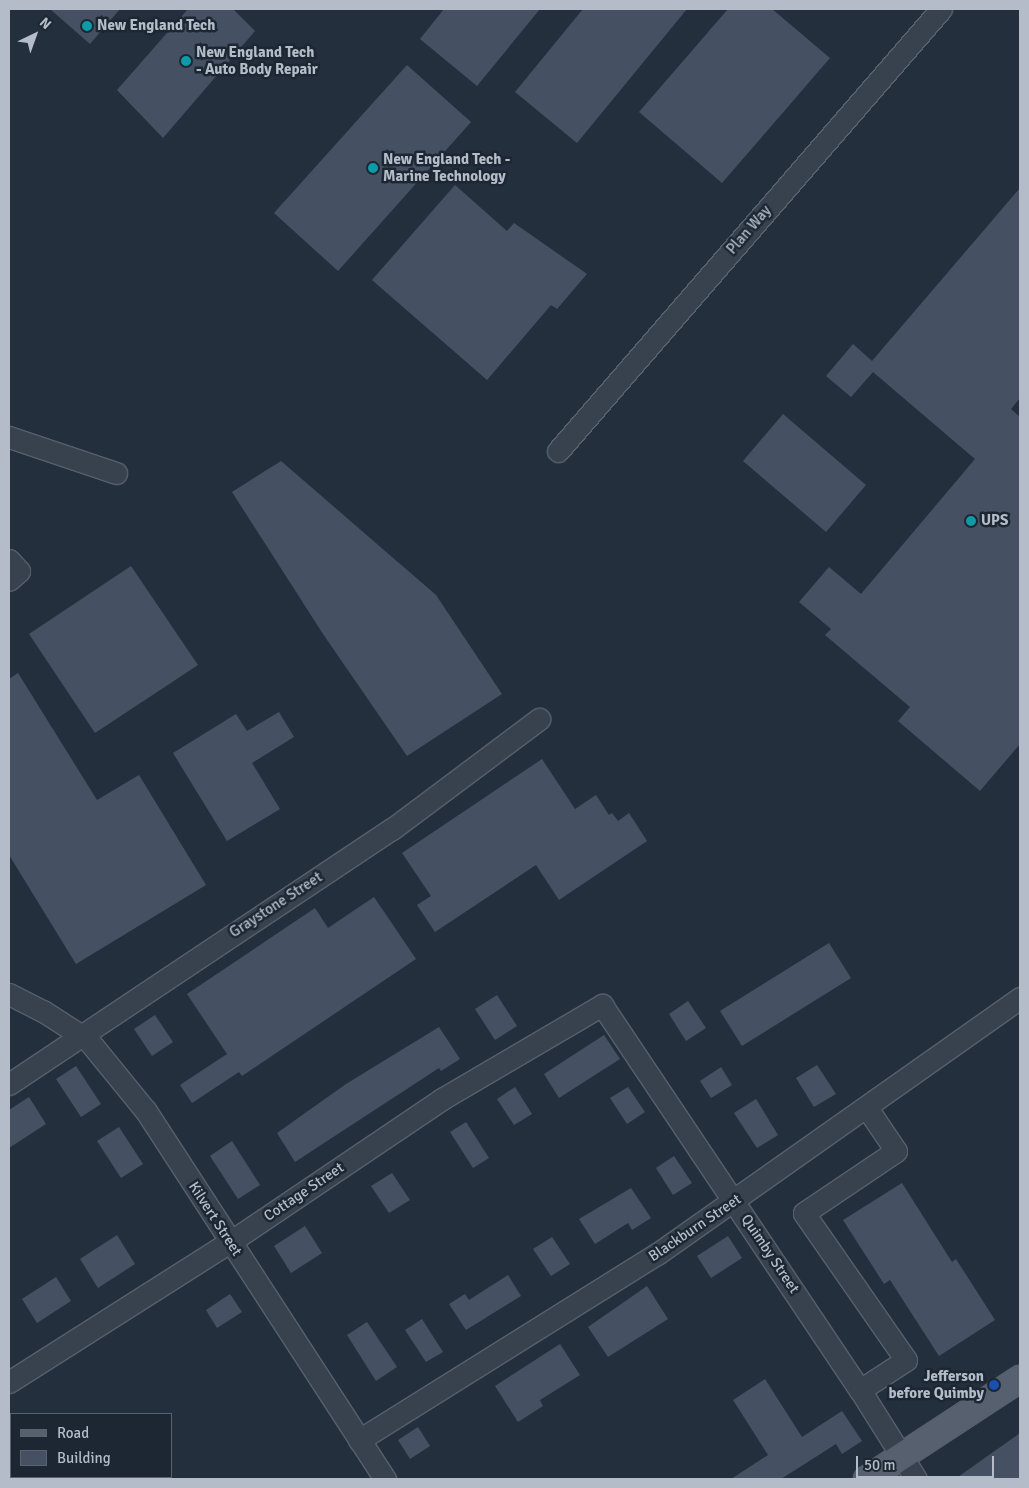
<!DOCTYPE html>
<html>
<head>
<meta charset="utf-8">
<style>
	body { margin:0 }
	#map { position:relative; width:1029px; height:1488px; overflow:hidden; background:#242f3e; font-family:Signika,sans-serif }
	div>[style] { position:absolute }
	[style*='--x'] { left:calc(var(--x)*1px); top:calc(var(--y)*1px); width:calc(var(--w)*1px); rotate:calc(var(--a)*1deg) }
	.building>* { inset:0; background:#455162 }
	.roads { filter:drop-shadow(1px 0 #565f6c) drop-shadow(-1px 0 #565f6c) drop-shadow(0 1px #565f6c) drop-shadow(0 -1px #565f6c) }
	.minor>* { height:21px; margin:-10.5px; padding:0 10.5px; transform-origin:10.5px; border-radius:10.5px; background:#38414e }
	.major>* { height:26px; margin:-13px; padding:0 13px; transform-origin:13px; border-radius:13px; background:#56606e }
	.dots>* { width:14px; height:14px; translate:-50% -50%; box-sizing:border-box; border:2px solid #1d2633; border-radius:50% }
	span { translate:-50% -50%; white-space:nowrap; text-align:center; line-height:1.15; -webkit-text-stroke:5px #1d2633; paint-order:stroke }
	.poi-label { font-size:15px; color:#b4bcc9; font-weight:700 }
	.left { translate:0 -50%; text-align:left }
	.right { translate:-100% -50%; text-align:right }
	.street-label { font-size:15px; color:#b4bcc9 }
	.frame { position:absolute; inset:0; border:10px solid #b4bcc9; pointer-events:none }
	.legend { position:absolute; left:10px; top:1413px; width:162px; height:65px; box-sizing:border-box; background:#1d2633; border:1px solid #59626f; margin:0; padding:6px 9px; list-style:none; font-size:15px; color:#b4bcc9 }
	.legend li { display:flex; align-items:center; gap:10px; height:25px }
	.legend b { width:25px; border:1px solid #59626f }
	.north { position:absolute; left:10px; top:10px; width:50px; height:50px; -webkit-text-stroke:4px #1d2633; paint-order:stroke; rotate:42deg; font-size:14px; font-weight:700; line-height:20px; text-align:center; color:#b4bcc9 }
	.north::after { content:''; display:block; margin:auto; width:18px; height:22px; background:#b4bcc9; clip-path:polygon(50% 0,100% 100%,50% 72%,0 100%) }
	.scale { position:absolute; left:856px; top:1456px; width:138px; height:22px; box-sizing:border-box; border:2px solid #b4bcc9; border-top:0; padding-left:6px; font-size:15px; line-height:18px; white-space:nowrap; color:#b4bcc9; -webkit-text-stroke:4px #1d2633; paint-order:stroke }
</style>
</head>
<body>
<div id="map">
	<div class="building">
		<div style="clip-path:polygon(50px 9px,120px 9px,90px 44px)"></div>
		<div style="clip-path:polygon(188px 9px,233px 9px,255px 31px,163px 138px,117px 90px)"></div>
		<div style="clip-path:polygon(444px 9px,540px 9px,477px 86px,420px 39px)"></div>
		<div style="clip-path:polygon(583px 9px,687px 9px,577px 143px,515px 92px)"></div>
		<div style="clip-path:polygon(728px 9px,772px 9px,830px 58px,722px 183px,639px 112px)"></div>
		<div style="clip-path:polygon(407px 65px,471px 122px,338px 271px,274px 213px)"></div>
		<div style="clip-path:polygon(455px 185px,507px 231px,514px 223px,587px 274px,557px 309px,551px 305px,487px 380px,372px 280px)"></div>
		<div style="clip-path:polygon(1020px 188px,1020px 398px,1011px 409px,1020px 417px,1020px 744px,980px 791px,898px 721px,910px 707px,825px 635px,831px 629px,799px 602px,829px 567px,861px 594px,975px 459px,873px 372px,851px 397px,826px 376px,853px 344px,872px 361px)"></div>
		<div style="clip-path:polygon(783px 414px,866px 485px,826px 532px,743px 461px)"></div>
		<div style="clip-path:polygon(281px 461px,436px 595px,502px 694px,407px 756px,323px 634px,232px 492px)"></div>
		<div style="clip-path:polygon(131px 566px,198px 665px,95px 733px,29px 634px)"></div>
		<div style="clip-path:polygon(18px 673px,97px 800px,139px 775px,206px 885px,76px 964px,9px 855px,9px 679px)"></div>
		<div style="clip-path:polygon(279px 712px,294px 737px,252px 763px,280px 809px,227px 841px,173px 753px,236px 714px,247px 731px)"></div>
		<div style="clip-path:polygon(542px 759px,575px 809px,596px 795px,609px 815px,612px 813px,618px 821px,629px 813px,647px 841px,559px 900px,536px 865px,435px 932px,417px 905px,431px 896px,402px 853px)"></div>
		<div style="clip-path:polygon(374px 897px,416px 959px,242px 1076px,239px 1072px,192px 1103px,180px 1085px,227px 1054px,187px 994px,315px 908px,328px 928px)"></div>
		<div style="clip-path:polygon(829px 943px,851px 978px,742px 1046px,720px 1011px)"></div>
		<div style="clip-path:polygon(497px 995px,517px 1026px,495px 1040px,475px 1009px)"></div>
		<div style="clip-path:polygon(688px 1001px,706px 1028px,686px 1041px,669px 1014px)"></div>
		<div style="clip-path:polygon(155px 1015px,173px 1042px,152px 1056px,134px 1029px)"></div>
		<div style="clip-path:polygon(439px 1027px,460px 1059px,441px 1071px,439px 1068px,295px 1162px,277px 1133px,346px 1084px)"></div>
		<div style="clip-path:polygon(604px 1035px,620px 1059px,559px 1098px,544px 1074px)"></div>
		<div style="clip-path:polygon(817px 1065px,836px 1094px,814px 1107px,796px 1078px)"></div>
		<div style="clip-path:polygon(76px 1066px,101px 1104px,81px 1117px,56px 1079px)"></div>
		<div style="clip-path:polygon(721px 1067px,732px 1085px,711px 1098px,700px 1081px)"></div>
		<div style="clip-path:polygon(515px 1087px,532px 1114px,514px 1125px,497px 1099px)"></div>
		<div style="clip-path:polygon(628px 1087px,645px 1112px,627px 1124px,610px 1098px)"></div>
		<div style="clip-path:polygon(29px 1097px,46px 1124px,9px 1148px,9px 1110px)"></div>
		<div style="clip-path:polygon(756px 1099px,778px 1135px,757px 1148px,734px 1113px)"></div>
		<div style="clip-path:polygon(466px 1122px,489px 1158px,473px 1168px,450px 1132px)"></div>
		<div style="clip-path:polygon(119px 1127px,143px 1164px,121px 1178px,97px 1141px)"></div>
		<div style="clip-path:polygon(232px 1141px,260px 1185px,238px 1199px,210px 1156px)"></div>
		<div style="clip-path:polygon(674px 1156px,692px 1183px,673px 1195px,656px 1168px)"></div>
		<div style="clip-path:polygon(392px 1173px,410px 1200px,389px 1213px,371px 1186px)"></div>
		<div style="clip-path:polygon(902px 1183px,952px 1262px,956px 1259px,995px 1320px,939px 1356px,890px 1280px,884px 1284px,843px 1220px)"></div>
		<div style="clip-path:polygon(631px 1188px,651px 1218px,632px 1230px,628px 1223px,595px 1244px,579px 1219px)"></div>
		<div style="clip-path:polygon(305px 1226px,322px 1253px,291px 1273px,274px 1246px)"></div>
		<div style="clip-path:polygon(117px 1235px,135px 1264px,98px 1288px,80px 1259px)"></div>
		<div style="clip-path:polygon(728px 1236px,742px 1258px,711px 1278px,697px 1256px)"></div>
		<div style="clip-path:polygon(552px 1237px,570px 1264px,551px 1276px,533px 1249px)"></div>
		<div style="clip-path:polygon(508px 1275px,521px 1296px,466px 1330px,449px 1304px,465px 1294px,469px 1300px)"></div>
		<div style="clip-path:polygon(56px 1277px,71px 1301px,37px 1323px,22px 1299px)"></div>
		<div style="clip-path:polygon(647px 1286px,668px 1319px,608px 1357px,588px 1327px)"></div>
		<div style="clip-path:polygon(230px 1294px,242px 1312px,217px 1328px,206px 1310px)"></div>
		<div style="clip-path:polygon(422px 1319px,443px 1352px,426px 1362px,405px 1330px)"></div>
		<div style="clip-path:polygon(367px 1322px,397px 1367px,376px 1381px,347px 1335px)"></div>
		<div style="clip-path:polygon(560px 1344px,580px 1375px,540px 1400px,543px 1406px,518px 1422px,495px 1386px)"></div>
		<div style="clip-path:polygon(765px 1379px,802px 1437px,842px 1411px,862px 1441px,842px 1454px,836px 1444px,781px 1479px,731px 1479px,768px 1455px,733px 1400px)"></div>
		<div style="clip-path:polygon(418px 1427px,430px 1446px,410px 1459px,398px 1440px)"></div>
		<div style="clip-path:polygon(1020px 1433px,1020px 1479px,955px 1479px)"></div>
	</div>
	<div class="roads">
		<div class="minor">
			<div style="--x:9;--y:437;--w:113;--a:18.6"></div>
			<div style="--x:558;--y:451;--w:585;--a:-49.09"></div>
			<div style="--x:9;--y:560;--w:15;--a:48"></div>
			<div style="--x:19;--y:571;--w:13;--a:138"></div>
			<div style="--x:9;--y:994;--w:38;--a:27"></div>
			<div style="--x:43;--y:1011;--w:54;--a:32.8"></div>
			<div style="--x:88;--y:1040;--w:92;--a:50.8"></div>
			<div style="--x:146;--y:1111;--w:439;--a:57"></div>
			<div style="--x:9;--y:1084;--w:460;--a:-33.7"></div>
			<div style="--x:392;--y:829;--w:184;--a:-36.8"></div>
			<div style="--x:9;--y:1382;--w:262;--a:-32.4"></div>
			<div style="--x:230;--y:1242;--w:256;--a:-34"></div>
			<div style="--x:442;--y:1099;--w:186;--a:-30.4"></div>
			<div style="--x:602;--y:1005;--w:463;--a:56.2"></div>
			<div style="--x:860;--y:1390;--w:105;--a:57.8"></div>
			<div style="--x:860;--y:1390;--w:55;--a:-33.1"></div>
			<div style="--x:906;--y:1360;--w:179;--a:-124.8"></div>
			<div style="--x:804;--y:1213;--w:111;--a:-34"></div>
			<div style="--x:896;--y:1151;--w:52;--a:-124"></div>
			<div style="--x:359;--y:1440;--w:351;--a:-32"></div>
			<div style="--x:657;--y:1254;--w:444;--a:-35.2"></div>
			<div style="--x:9;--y:1466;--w:4;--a:63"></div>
		</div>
		<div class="major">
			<div style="--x:867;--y:1479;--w:183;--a:-33.2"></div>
		</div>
	</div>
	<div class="dots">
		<div style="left:87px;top:26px;background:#0f9aa8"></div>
		<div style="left:186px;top:61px;background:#0f9aa8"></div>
		<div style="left:373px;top:168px;background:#0f9aa8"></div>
		<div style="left:971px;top:521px;background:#0f9aa8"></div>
		<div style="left:994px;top:1385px;background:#1a4fb4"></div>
	</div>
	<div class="poi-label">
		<span class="left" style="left:97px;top:26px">New England Tech</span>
		<span class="left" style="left:196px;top:61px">New England Tech<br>- Auto Body Repair</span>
		<span class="left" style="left:383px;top:168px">New England Tech -<br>Marine Technology</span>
		<span class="left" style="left:981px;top:521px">UPS</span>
		<span class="right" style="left:984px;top:1385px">Jefferson<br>before Quimby</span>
	</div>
	<div class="street-label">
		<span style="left:749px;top:230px;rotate:-49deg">Plan Way</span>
		<span style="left:276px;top:905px;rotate:-33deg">Graystone Street</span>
		<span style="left:304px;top:1192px;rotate:-34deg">Cottage Street</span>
		<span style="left:215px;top:1219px;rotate:57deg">Kilvert Street</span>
		<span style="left:695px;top:1228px;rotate:-34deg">Blackburn Street</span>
		<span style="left:770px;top:1254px;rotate:56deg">Quimby Street</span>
	</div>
	<div class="frame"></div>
	<ul class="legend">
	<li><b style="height:6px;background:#56606e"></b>Road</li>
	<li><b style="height:14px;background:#455162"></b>Building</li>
	</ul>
	<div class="north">N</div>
	<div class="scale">50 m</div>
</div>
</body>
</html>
